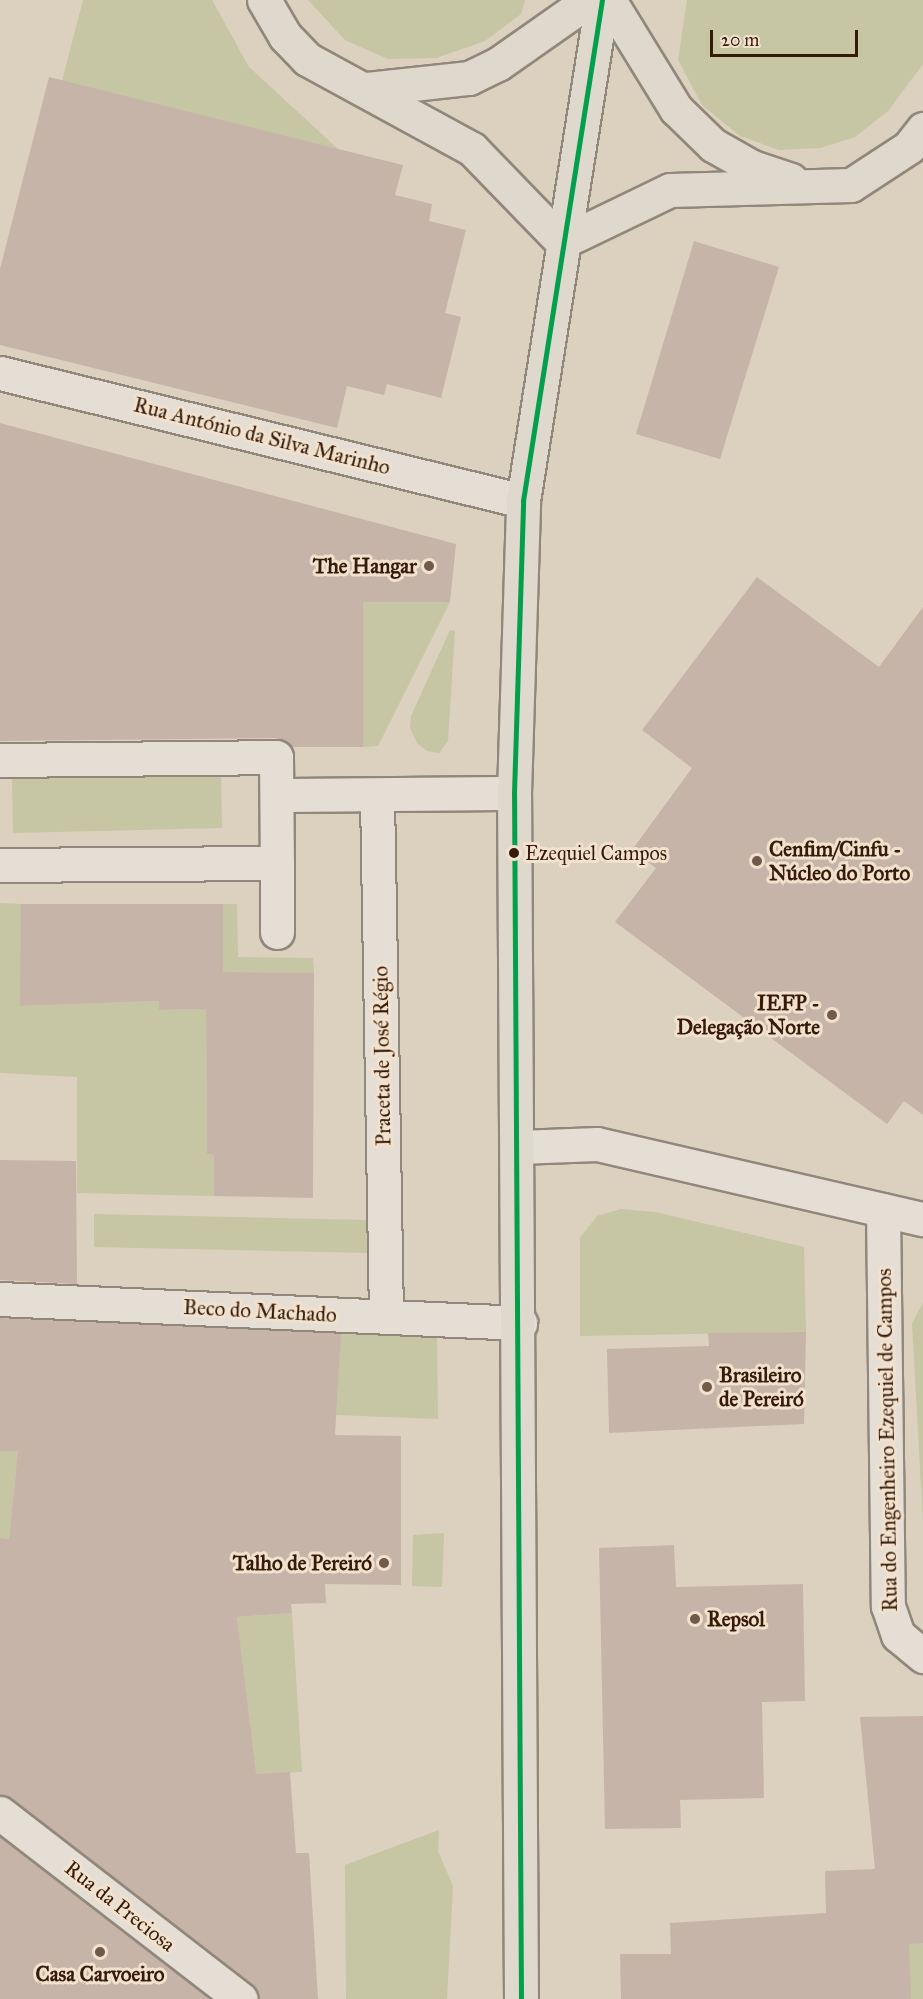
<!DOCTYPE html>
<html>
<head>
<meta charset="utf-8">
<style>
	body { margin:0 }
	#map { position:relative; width:923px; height:1999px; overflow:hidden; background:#dcd0bf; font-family:"IM FELL Great Primer",serif }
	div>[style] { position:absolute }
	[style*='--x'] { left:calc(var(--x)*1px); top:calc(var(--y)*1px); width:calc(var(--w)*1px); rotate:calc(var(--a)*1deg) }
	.green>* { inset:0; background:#c6c5a4 }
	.building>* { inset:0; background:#c7b4a8 }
	.roads { filter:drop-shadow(2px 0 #91877b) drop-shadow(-2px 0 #91877b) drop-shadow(0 2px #91877b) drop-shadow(0 -2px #91877b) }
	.minor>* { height:33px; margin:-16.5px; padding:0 16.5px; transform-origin:16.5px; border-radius:16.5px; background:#e4ded5 }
	.major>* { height:33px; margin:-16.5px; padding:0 16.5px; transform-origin:16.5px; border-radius:16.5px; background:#dfd8cd }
	.bus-1>* { height:4.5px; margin:-2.25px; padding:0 2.25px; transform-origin:2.25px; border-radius:2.25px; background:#039f4d }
	.dots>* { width:16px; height:16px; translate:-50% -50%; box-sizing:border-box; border:3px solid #f1e1cd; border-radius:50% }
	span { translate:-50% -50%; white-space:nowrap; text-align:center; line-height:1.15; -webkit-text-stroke:6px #f1e1cd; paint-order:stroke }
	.bus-label { font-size:20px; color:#371b0a }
	.left { translate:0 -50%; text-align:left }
	.street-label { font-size:21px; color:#371b0a }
	.poi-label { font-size:21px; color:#371b0a; font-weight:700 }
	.right { translate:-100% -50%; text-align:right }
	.scale { position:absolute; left:710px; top:30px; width:148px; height:27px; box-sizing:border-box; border:3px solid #371b0a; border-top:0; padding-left:8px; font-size:18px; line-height:21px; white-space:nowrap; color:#371b0a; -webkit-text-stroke:4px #f1e1cd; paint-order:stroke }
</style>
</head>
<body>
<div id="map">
	<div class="green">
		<div style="clip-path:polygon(83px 0,212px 0,249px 67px,338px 149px,62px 81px)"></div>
		<div style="clip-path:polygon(308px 0,525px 0,521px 14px,485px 41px,436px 58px,388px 59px,345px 40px)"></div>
		<div style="clip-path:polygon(687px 0,923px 0,923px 64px,888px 111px,855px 137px,820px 148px,779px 150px,740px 136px,702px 105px,678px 60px)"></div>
		<div style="clip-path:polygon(450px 602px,378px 746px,363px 747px,363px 647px,324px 648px,0 603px)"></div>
		<div style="clip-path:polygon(450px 630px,455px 631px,448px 741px,439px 753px,427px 751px,417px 743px,410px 728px,411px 716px)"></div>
		<div style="clip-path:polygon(221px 771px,222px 828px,13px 833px,12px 777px)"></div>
		<div style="clip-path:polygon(0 903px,21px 904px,21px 1006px,159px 1001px,160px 1010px,206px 1009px,207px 1154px,214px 1155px,214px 1196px,77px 1193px,77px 1077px,0 1073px)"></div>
		<div style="clip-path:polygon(223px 904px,237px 904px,238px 957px,313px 958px,314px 973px,223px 972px)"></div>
		<div style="clip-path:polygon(621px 1209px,655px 1212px,804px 1247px,806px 1332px,580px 1336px,580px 1238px,597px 1216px)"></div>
		<div style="clip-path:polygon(94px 1214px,367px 1220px,368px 1253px,94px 1247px)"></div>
		<div style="clip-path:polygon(923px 1303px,923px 1521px,912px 1323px)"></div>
		<div style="clip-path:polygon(341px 1327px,437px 1329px,438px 1419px,336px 1415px)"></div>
		<div style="clip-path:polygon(19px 1442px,36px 1472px,16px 1471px,9px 1539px,0 1538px,0 1451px,18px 1451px)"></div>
		<div style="clip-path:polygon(444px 1533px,442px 1587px,412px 1586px,413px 1535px)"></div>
		<div style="clip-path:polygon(292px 1613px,302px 1772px,255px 1774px,237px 1617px)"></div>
		<div style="clip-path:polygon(439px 1830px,438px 1851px,453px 1886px,447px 1999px,346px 1999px,345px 1865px)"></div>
		<div style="clip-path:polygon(923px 1908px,923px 1999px,910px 1999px,905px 1909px)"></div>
	</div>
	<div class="building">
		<div style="clip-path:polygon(49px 77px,403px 165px,395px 195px,432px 204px,429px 221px,466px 230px,445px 313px,461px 317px,441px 398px,387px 384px,384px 395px,347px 386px,337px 428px,0 345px,0 269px)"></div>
		<div style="clip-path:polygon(694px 241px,779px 267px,720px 459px,636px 434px)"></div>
		<div style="clip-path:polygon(0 423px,456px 544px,450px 602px,363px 602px,363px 747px,291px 747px,276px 738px,0 741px)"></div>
		<div style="clip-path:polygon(757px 577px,879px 667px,923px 607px,923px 1115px,904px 1101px,887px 1124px,615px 922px,656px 868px,632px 850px,692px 768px,642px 730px)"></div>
		<div style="clip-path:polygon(21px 904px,223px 904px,223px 972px,314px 973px,313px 1198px,214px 1196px,214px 1155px,207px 1154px,206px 1009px,159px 1010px,159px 1001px,20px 1006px)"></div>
		<div style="clip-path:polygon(0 1160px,76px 1161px,77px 1284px,0 1280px)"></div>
		<div style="clip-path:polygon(0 1318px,341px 1333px,335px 1435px,401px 1436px,401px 1585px,325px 1584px,326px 1603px,291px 1604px,292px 1613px,237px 1617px,256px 1774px,290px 1772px,296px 1853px,309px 1853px,318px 1999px,259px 1999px,252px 1984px,11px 1798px,0 1795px,0 1538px,9px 1539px,18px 1451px,0 1451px)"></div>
		<div style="clip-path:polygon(806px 1332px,804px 1424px,609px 1433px,607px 1349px,709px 1346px,708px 1333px)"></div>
		<div style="clip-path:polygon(674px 1545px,676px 1587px,803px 1584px,805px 1701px,762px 1702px,764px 1798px,680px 1800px,681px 1828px,605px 1829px,599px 1548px)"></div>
		<div style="clip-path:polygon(923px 1716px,923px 1943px,909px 1944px,911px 1999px,621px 1999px,620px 1954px,671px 1954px,670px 1923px,826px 1913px,825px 1871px,875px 1869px,860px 1717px)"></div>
		<div style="clip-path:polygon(0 1837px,210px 1999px,0 1999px)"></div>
	</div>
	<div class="roads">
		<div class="minor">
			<div style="--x:0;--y:373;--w:538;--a:13.75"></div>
			<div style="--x:0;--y:760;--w:276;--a:-0.6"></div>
			<div style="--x:276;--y:757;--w:106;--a:89.5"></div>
			<div style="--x:277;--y:863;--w:277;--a:179.6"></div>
			<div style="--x:277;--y:795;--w:237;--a:-0.5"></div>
			<div style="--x:377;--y:795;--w:522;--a:89.01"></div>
			<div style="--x:277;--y:863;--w:69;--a:90"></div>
			<div style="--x:519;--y:1147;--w:78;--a:-2.2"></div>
			<div style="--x:597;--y:1144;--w:335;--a:13"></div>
			<div style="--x:883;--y:1210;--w:396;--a:89.3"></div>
			<div style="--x:888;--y:1606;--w:31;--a:71"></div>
			<div style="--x:898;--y:1635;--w:33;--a:40"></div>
			<div style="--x:0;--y:1299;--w:521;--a:2.64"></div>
			<div style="--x:0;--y:1813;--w:304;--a:37.7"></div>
		</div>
		<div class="major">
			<div style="--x:264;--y:0;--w:42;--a:59.7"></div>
			<div style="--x:285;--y:36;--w:32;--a:46"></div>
			<div style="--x:307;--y:59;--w:188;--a:28.6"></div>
			<div style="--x:472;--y:149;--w:129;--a:45.9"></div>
			<div style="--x:609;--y:0;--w:128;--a:58.4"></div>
			<div style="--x:676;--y:109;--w:52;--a:44.2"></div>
			<div style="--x:713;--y:145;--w:45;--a:29.4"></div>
			<div style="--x:752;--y:167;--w:41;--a:18.4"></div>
			<div style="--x:367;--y:89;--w:103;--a:-6.2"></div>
			<div style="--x:469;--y:78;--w:32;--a:-26"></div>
			<div style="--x:498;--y:64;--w:111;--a:-35.1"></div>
			<div style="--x:562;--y:242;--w:120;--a:-25.7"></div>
			<div style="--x:670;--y:190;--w:181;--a:-1.6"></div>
			<div style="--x:851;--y:185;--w:69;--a:-33.2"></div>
			<div style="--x:909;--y:147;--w:23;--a:-52"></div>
			<div style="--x:521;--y:1999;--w:1206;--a:-90.33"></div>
			<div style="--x:514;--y:793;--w:292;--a:-88.2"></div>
			<div style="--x:523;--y:501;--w:507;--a:-81.04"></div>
		</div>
	</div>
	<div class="bus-1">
		<div style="--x:521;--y:1999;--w:1206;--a:-90.33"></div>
		<div style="--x:514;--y:793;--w:292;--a:-88.2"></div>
		<div style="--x:523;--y:501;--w:507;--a:-81.04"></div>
	</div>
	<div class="dots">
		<div style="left:429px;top:566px;background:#715a49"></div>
		<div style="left:514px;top:853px;background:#371b0a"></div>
		<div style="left:757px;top:861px;background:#715a49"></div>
		<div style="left:832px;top:1015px;background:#715a49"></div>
		<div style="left:707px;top:1387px;background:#715a49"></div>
		<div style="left:384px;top:1563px;background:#715a49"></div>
		<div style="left:695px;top:1619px;background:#715a49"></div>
		<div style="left:100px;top:1952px;background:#715a49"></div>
	</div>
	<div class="bus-label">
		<span class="left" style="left:525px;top:853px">Ezequiel Campos</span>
	</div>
	<div class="street-label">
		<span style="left:262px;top:436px;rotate:14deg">Rua António da Silva Marinho</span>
		<span style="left:382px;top:1056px;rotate:-91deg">Praceta de José Régio</span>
		<span style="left:260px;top:1311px;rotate:3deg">Beco do Machado</span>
		<span style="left:887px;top:1440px;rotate:-91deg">Rua do Engenheiro Ezequiel de Campos</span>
		<span style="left:120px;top:1906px;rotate:38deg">Rua da Preciosa</span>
	</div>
	<div class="poi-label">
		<span class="right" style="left:417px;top:566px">The Hangar</span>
		<span class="left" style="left:769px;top:861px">Cenfim/Cinfu -<br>Núcleo do Porto</span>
		<span class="right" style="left:820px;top:1015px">IEFP -<br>Delegação Norte</span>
		<span class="left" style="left:719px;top:1387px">Brasileiro<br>de Pereiró</span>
		<span class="right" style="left:372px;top:1563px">Talho de Pereiró</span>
		<span class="left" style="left:707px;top:1619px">Repsol</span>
		<span style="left:100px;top:1974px">Casa Carvoeiro</span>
	</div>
	<div class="scale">20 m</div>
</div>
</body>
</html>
